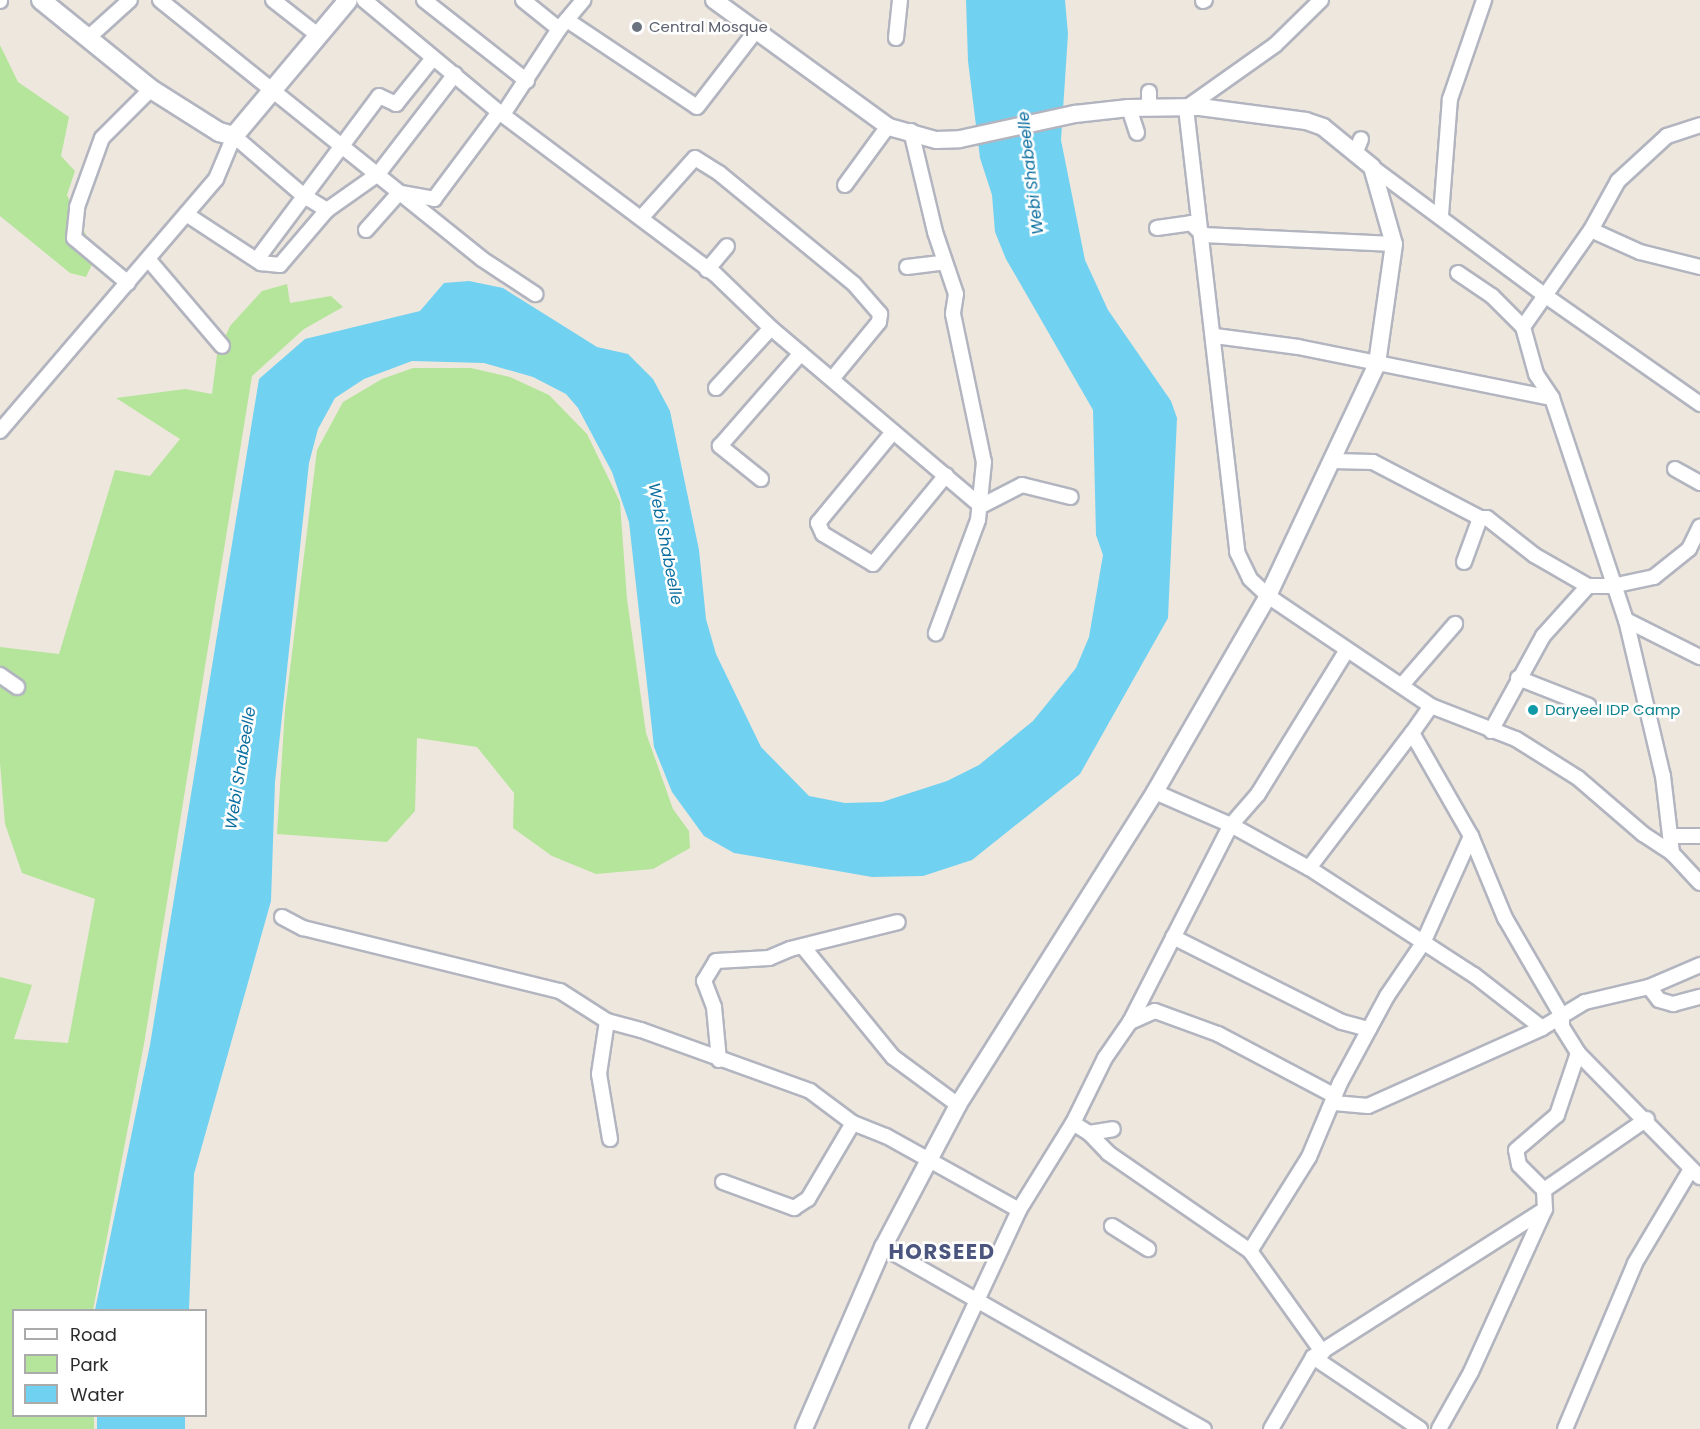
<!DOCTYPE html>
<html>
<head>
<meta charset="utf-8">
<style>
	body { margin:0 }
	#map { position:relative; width:1700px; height:1429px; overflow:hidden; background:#eee7de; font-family:Poppins,sans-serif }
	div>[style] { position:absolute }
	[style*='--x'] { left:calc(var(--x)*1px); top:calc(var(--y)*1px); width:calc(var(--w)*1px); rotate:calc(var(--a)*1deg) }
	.green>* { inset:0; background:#b4e59a }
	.water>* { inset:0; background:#70d1f1 }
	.roads { filter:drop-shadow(2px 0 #b2b5bf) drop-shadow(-2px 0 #b2b5bf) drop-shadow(0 2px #b2b5bf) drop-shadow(0 -2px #b2b5bf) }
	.minor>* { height:14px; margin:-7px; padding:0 7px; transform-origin:7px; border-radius:7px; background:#fff }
	.tertiary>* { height:16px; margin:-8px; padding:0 8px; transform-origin:8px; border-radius:8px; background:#fff }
	.secondary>* { height:18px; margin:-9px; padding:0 9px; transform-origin:9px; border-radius:9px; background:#fff }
	.dots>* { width:16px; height:16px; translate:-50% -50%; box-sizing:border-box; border:3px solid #fff; border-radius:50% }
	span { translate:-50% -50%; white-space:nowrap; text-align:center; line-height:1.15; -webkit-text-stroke:5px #fff; paint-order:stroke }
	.worship-label { font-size:15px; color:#5b616d }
	.left { translate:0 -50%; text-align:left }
	.culture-label { font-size:15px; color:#0d838f }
	.water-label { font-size:16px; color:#0b6fa0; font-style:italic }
	.district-label { font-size:21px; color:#4b557e; font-weight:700; letter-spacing:1.5px }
	.legend { position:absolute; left:12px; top:1309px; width:195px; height:108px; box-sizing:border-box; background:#fff; border:2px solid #ababab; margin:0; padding:8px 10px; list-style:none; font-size:18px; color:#2c2c2c }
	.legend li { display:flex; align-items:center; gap:12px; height:30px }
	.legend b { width:30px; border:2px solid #ababab }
</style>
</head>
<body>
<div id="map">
	<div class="green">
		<div style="clip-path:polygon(0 45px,18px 82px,69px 117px,61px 156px,75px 171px,67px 195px,96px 256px,86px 277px,70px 273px,0 216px)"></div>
		<div style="clip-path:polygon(287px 284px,290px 303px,331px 296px,343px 307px,304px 329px,252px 376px,144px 1044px,93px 1310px,14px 1310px,14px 1416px,94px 1416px,94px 1429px,0 1429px,0 977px,32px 985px,14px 1039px,68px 1043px,95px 899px,22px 873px,5px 824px,0 763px,0 647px,59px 654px,115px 470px,150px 476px,180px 439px,116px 398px,185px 389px,212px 394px,217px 355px,230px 326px,262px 291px)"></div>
		<div style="clip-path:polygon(413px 368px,471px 368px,510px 377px,549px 395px,587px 434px,620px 502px,627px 599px,646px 733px,673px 809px,689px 831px,690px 848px,653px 869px,596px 874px,552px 856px,513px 828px,514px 793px,477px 747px,417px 738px,415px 811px,387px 842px,277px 834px,285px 710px,317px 450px,343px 402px,382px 379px)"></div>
	</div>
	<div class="water">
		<div style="clip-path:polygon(966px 0,1065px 0,1068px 34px,1061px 140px,1085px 260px,1108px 310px,1171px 401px,1177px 418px,1168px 618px,1080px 774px,972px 860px,923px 876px,872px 877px,752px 856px,734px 853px,704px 836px,672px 792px,654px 747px,629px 522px,612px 472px,578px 408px,566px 394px,533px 377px,484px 363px,412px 361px,364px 379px,335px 398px,318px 429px,309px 463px,275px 782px,271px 901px,194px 1174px,189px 1310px,95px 1310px,150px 1045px,259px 379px,305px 339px,420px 311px,444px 283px,469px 281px,503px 288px,597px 347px,628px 354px,653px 379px,670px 411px,699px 550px,706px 619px,716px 654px,761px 747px,809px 796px,845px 803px,882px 802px,947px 781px,979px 765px,1033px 721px,1076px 668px,1089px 637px,1103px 555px,1096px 535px,1093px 410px,1006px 259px,995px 232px,992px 195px,980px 158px,968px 61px)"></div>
		<div style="clip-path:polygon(97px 1416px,185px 1416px,185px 1429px,97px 1429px)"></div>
	</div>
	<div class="roads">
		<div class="minor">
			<div style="--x:160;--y:0;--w:413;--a:38.8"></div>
			<div style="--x:482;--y:259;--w:64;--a:33.4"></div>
			<div style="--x:273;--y:0;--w:58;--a:38"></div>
			<div style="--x:364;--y:0;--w:175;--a:39.7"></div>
			<div style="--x:499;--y:112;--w:270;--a:36.9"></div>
			<div style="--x:715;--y:274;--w:78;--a:44"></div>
			<div style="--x:771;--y:328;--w:275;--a:40.3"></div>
			<div style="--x:424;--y:0;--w:131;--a:38.2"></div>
			<div style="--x:523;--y:0;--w:46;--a:38.9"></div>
			<div style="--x:1321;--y:0;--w:64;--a:135.6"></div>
			<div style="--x:1275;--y:45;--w:109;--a:144.7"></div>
			<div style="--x:1186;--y:108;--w:447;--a:83.4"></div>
			<div style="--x:1237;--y:552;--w:30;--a:64"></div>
			<div style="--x:1250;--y:579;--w:25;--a:43"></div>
			<div style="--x:1268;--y:596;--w:197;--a:34"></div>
			<div style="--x:1431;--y:706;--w:91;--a:21.2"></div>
			<div style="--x:1516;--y:739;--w:73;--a:32.2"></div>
			<div style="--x:1578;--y:778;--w:86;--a:40.7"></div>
			<div style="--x:1643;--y:834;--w:35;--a:33"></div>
			<div style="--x:1672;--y:853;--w:41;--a:47"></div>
			<div style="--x:0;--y:1;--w:1;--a:-90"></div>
			<div style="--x:1203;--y:1;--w:2;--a:-27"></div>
			<div style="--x:567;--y:20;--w:156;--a:33.8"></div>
			<div style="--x:697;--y:107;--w:95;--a:-52.3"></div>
			<div style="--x:89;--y:37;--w:55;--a:-42.1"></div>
			<div style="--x:896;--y:38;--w:38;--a:-84"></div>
			<div style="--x:1149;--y:92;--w:16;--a:90"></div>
			<div style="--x:1129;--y:108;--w:26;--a:72"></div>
			<div style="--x:504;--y:113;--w:100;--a:-56.8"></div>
			<div style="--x:559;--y:29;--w:38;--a:-50"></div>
			<div style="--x:911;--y:131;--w:104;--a:76.6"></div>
			<div style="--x:935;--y:232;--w:65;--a:71.3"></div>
			<div style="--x:956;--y:294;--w:20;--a:99"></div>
			<div style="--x:953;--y:314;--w:151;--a:78.2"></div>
			<div style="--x:984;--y:462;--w:58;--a:95.9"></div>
			<div style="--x:978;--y:520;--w:121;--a:110.4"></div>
			<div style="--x:1355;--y:154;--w:16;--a:-68"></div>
			<div style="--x:1372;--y:167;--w:213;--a:36.6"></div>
			<div style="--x:1543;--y:294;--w:192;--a:35"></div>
			<div style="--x:845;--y:185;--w:73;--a:-53.9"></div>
			<div style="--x:401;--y:193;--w:34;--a:10"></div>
			<div style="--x:434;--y:199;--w:109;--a:-53.2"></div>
			<div style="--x:186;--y:214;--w:90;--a:33.2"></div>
			<div style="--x:261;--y:263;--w:19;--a:6"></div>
			<div style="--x:280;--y:265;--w:72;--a:-49.5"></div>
			<div style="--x:327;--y:210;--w:62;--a:-35.2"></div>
			<div style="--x:378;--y:174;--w:126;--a:-52.4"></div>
			<div style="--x:1441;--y:215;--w:116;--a:-85.6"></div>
			<div style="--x:1450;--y:99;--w:105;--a:-71"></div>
			<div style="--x:642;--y:217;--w:79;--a:-48.1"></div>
			<div style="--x:695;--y:158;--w:28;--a:32"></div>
			<div style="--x:719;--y:173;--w:175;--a:39.4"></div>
			<div style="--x:854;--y:284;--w:40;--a:49"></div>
			<div style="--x:880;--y:314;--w:8;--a:97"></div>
			<div style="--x:879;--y:322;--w:74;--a:129.5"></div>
			<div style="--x:1157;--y:228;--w:34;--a:-8"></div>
			<div style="--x:1191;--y:223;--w:17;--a:45"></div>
			<div style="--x:1203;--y:235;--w:191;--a:2.7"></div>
			<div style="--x:366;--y:230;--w:50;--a:-48.3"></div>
			<div style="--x:1591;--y:230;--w:54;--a:24.2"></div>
			<div style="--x:1640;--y:252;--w:62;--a:14"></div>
			<div style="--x:258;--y:258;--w:202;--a:-53.2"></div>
			<div style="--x:379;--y:96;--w:19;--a:25"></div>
			<div style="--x:396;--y:104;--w:59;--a:-51.2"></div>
			<div style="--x:148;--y:259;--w:114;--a:49.6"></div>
			<div style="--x:907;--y:267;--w:38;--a:-7"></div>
			<div style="--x:707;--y:270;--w:31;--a:-50"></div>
			<div style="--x:1458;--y:273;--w:41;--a:34.1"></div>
			<div style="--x:1492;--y:296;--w:44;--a:45"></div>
			<div style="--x:1523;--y:327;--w:49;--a:74.5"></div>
			<div style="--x:1536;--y:374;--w:29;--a:56"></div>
			<div style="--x:1552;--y:398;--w:234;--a:71.6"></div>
			<div style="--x:1626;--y:620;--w:160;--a:76.7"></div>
			<div style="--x:1663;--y:776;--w:78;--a:83.3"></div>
			<div style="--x:128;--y:283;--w:70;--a:-140.2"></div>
			<div style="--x:74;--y:238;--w:31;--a:-84"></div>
			<div style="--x:77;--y:207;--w:73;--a:-70.1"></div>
			<div style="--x:102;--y:138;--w:69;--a:-45"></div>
			<div style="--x:1523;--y:327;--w:118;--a:-55"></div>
			<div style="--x:1591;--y:230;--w:56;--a:-61.1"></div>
			<div style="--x:1618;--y:181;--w:67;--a:-42.6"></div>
			<div style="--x:1667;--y:136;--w:35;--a:-18"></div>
			<div style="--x:1215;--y:336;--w:84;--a:7.5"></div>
			<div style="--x:1298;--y:347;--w:259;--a:11.4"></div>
			<div style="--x:716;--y:388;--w:81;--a:-47.5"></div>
			<div style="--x:0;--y:431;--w:332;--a:-49.4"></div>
			<div style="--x:216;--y:179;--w:47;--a:-67.3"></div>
			<div style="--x:234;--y:136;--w:92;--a:40.6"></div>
			<div style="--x:304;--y:196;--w:27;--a:31"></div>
			<div style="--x:893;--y:432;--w:118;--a:129.5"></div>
			<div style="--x:818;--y:523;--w:12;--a:66"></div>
			<div style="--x:823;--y:534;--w:58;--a:31"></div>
			<div style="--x:873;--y:564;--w:115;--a:-50.6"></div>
			<div style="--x:1333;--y:461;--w:40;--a:1.4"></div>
			<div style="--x:1373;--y:462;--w:121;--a:27.6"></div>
			<div style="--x:1480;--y:518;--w:7;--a:0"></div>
			<div style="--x:1487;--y:518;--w:60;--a:38.2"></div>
			<div style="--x:1534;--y:555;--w:62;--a:29.9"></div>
			<div style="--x:1588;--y:586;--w:24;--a:0"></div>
			<div style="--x:1612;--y:586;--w:43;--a:-12.1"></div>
			<div style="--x:1654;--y:577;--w:45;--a:-38.7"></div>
			<div style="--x:1689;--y:549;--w:25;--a:-64"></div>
			<div style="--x:1675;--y:469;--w:29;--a:29"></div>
			<div style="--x:761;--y:479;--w:53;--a:-141.2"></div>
			<div style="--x:720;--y:446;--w:123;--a:-48.9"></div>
			<div style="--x:981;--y:506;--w:46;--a:-27.1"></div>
			<div style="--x:1022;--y:485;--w:50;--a:13.8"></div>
			<div style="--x:1464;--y:562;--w:47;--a:-70"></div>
			<div style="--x:1626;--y:620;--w:83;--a:26.6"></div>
			<div style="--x:0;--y:675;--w:21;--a:35"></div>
			<div style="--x:1518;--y:678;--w:76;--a:21.5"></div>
			<div style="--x:1402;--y:685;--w:81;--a:-49"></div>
			<div style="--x:1431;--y:706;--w:33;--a:125"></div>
			<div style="--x:1412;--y:733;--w:119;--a:60.2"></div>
			<div style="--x:1471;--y:836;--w:89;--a:67.5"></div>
			<div style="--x:1505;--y:918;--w:113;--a:59.8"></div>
			<div style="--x:1562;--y:1016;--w:11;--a:90"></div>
			<div style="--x:1562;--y:1027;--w:31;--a:58"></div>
			<div style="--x:1578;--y:1053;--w:174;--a:45.5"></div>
			<div style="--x:1491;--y:731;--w:108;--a:-61.3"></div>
			<div style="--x:1543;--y:636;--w:67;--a:-48"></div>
			<div style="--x:1155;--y:792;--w:83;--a:23.5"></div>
			<div style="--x:1231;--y:825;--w:89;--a:28.9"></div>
			<div style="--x:1309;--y:868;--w:197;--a:33"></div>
			<div style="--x:1474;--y:975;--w:86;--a:37.9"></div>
			<div style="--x:1672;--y:836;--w:28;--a:0"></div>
			<div style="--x:1309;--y:868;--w:170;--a:-52.7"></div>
			<div style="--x:282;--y:917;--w:24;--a:28"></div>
			<div style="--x:303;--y:928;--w:265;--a:13.8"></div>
			<div style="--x:560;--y:991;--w:56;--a:32.6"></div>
			<div style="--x:607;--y:1021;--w:35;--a:15"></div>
			<div style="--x:641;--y:1030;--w:180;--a:19.8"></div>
			<div style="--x:810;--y:1091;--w:54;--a:36.7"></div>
			<div style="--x:853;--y:1123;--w:35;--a:22"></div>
			<div style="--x:886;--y:1136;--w:152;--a:29.1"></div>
			<div style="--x:1173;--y:937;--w:189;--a:26.7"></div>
			<div style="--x:1342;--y:1022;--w:28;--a:15"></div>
			<div style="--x:804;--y:948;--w:141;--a:50.8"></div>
			<div style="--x:893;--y:1057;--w:81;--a:36.4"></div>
			<div style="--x:1649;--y:987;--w:16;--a:52"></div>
			<div style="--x:1659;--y:1000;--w:15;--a:16"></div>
			<div style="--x:1673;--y:1004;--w:28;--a:-15"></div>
			<div style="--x:607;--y:1021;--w:54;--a:98.6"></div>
			<div style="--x:599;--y:1074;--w:66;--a:80.4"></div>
			<div style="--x:1130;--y:1022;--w:27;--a:-24"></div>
			<div style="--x:1155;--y:1011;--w:67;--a:20.1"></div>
			<div style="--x:1218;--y:1034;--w:132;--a:27.9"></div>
			<div style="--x:719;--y:1060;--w:53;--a:-95.4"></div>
			<div style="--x:714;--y:1007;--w:28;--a:-111"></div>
			<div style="--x:704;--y:981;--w:23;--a:-59"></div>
			<div style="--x:716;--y:961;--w:53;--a:-3.2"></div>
			<div style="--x:769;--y:958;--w:23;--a:-23"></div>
			<div style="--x:790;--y:949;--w:111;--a:-14"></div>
			<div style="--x:1334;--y:1103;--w:34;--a:5"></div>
			<div style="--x:1368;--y:1106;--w:191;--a:-24.1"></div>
			<div style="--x:1542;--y:1028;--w:50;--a:-31.2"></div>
			<div style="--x:1585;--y:1002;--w:66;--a:-13.2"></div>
			<div style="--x:1649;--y:987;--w:56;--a:-23.3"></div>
			<div style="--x:1073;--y:1123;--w:19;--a:32"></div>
			<div style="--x:1089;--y:1133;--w:28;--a:46"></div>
			<div style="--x:1108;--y:1153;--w:173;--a:34.6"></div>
			<div style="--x:1250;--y:1251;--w:125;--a:54.4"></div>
			<div style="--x:1089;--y:1133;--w:24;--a:-9"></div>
			<div style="--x:723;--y:1182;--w:76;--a:20.1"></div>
			<div style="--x:794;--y:1208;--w:17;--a:-33"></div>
			<div style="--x:808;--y:1199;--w:88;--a:-59.4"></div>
			<div style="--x:1544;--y:1190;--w:125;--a:-34.6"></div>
			<div style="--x:1112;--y:1226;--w:43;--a:32.6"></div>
			<div style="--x:883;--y:1247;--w:369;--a:29.6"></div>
			<div style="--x:1250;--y:1251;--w:111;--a:-57.9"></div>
			<div style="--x:1309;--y:1157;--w:80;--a:-67.3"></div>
			<div style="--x:1340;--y:1083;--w:99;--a:-61.6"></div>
			<div style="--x:1387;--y:996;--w:64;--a:-55.8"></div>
			<div style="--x:1423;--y:943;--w:117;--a:-65.8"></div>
			<div style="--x:1313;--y:1357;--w:129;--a:33.9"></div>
			<div style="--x:917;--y:1429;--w:242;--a:-65"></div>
			<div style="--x:1019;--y:1210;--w:102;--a:-58.2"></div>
			<div style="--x:1073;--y:1123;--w:72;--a:-63.8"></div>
			<div style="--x:1105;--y:1058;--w:44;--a:-55.2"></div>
			<div style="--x:1130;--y:1022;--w:221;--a:-62.9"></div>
			<div style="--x:1231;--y:825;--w:41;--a:-48.9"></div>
			<div style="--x:1258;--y:794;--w:169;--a:-58.3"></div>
			<div style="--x:1271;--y:1429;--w:83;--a:-59.7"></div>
			<div style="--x:1313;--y:1357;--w:275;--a:-32.5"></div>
			<div style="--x:1439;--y:1429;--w:65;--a:-60.7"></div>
			<div style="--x:1471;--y:1372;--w:179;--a:-65.6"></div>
			<div style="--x:1545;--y:1209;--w:19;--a:-93"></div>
			<div style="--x:1544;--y:1190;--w:35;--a:-135"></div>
			<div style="--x:1519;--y:1165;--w:15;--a:-101"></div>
			<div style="--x:1516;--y:1150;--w:54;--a:-40.5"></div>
			<div style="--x:1557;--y:1115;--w:65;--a:-71.3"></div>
			<div style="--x:1565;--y:1429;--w:180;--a:-67.1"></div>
			<div style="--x:1635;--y:1263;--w:109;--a:-59.2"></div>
		</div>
		<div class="tertiary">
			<div style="--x:714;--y:0;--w:216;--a:36"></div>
			<div style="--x:889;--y:127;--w:49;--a:15.5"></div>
			<div style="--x:936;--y:140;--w:24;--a:-2"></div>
			<div style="--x:960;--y:139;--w:118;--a:-12.3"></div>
			<div style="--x:1075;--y:114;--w:54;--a:-6.3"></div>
			<div style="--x:1129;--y:108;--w:71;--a:-0.8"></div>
			<div style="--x:1200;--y:107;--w:107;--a:7.5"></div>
			<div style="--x:1306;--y:121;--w:18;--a:19"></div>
			<div style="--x:1323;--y:127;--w:63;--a:39.2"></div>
			<div style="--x:1372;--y:167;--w:80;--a:74.1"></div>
			<div style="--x:1394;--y:244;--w:121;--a:98.1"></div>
			<div style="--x:1377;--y:364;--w:256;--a:115.2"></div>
			<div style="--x:1268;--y:596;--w:226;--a:120"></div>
			<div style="--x:1155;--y:792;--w:370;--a:122.2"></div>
			<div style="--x:958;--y:1105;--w:161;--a:117.8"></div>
			<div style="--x:883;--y:1247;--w:198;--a:113.5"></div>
		</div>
		<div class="secondary">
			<div style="--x:41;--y:0;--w:141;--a:39"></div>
			<div style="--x:151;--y:89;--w:80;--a:32.3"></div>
			<div style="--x:219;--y:132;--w:16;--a:15"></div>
			<div style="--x:234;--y:136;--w:177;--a:-50"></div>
		</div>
	</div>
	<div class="dots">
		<div style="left:637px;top:27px;background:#6b7280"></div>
		<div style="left:1533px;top:710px;background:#0f9aa8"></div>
	</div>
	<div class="worship-label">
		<span class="left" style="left:649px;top:27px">Central Mosque</span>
	</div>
	<div class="culture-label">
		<span class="left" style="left:1545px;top:710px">Daryeel IDP Camp</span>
	</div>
	<div class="water-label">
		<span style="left:1031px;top:173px;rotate:-97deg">Webi Shabeelle</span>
		<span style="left:665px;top:544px;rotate:79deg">Webi Shabeelle</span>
		<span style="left:241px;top:768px;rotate:-81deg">Webi Shabeelle</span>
	</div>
	<div class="district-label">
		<span style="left:942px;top:1252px">HORSEED</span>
	</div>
	<ul class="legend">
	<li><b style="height:8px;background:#fff"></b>Road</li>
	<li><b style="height:16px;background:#b4e59a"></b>Park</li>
	<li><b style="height:16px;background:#70d1f1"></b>Water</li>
	</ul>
</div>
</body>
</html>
